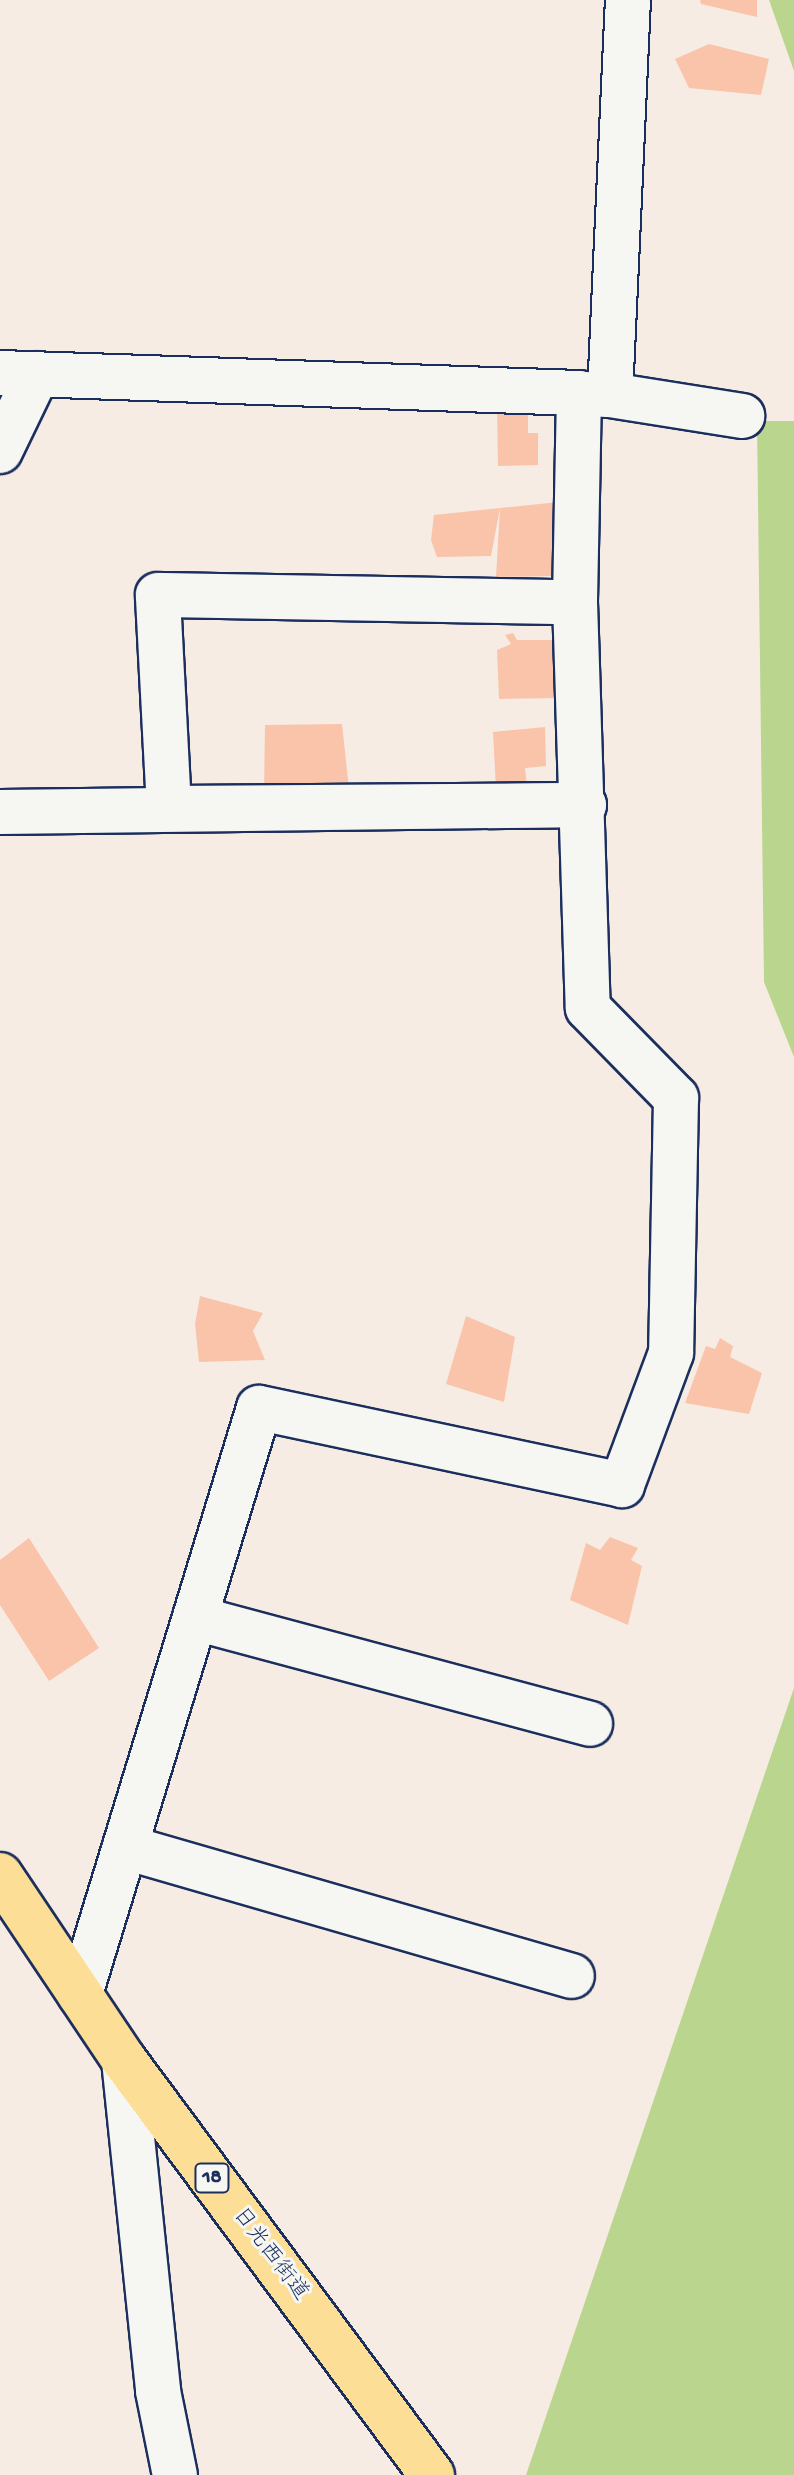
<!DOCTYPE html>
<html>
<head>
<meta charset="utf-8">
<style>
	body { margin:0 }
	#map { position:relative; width:794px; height:2475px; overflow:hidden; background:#f7ece4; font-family:"Gochi Hand","Klee One",sans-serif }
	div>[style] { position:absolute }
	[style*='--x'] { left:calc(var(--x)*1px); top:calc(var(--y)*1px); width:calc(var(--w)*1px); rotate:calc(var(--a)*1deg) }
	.green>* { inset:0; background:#bad58d }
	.building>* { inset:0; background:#f9c4aa }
	.roads { filter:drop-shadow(2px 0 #1b2f5e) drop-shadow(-2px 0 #1b2f5e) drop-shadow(0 2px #1b2f5e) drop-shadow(0 -2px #1b2f5e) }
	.minor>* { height:44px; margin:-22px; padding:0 22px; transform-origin:22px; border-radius:22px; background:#f6f6f2 }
	.primary>* { height:44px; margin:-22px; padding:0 22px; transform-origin:22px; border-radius:22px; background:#fdde96 }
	span { translate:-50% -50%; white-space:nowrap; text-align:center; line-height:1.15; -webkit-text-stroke:6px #f6f6f2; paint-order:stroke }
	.shield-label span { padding:2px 6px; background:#f6f6f2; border:2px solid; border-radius:6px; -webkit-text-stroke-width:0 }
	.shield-label { font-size:20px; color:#1b2f5e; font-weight:700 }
	.street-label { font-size:22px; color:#1b2f5e }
</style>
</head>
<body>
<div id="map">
	<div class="green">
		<div style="clip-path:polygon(769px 0,794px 0,794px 71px)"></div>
		<div style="clip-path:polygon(757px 421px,794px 421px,794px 1057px,764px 982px)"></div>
		<div style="clip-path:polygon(794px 1688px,794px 2475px,526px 2475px)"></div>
	</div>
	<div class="building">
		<div style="clip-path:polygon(700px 0,757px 0,757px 17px,701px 4px)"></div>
		<div style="clip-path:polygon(709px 44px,769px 59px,761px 95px,689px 88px,675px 59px)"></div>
		<div style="clip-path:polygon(497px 405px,528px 405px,528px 433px,538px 433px,538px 465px,498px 466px)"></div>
		<div style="clip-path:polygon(559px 502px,552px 576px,496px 577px,500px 508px)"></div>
		<div style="clip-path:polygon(500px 508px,491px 556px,437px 557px,431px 540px,434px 515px)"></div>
		<div style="clip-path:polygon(513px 633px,517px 640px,557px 640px,564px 698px,499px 699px,497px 650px,511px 644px,505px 635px)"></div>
		<div style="clip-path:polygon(342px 724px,349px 789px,264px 795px,265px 725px)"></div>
		<div style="clip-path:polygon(545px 727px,546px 766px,525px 768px,527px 786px,496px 789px,493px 732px)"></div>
		<div style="clip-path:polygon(200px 1296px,263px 1313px,253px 1331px,265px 1360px,199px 1362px,195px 1324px)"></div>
		<div style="clip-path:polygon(466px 1316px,515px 1337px,504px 1402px,446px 1384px)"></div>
		<div style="clip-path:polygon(720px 1338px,733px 1346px,730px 1357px,762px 1373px,749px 1414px,685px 1403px,706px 1346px,715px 1349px)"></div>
		<div style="clip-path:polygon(610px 1537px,638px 1548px,631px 1560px,642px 1566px,628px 1625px,570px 1600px,586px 1543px,600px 1550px)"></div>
		<div style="clip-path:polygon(29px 1538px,99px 1648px,49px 1681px,0 1605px,0 1560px)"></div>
	</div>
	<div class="roads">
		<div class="minor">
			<div style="--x:0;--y:373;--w:579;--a:1.98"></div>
			<div style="--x:579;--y:393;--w:209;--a:91.1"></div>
			<div style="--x:575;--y:602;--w:406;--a:88.2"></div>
			<div style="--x:588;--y:1008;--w:126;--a:45.6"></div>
			<div style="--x:676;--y:1098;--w:255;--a:91.1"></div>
			<div style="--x:671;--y:1353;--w:141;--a:110.4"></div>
			<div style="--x:622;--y:1485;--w:371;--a:-168"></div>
			<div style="--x:259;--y:1408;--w:613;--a:106.99"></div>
			<div style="--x:582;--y:394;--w:28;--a:2"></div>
			<div style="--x:610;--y:395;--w:134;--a:9"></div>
			<div style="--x:610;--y:395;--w:395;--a:-87.4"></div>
			<div style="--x:0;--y:451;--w:85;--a:-64.3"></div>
			<div style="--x:0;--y:812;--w:584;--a:-0.69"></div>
			<div style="--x:584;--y:805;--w:415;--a:179.6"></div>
			<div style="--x:169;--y:808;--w:213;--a:-93"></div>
			<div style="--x:158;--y:595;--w:417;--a:1"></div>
			<div style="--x:195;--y:1618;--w:409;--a:15"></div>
			<div style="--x:125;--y:1847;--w:465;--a:16.1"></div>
			<div style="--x:124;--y:2060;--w:333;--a:84.1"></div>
			<div style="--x:158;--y:2391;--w:86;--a:78.6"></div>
		</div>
		<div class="primary">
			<div style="--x:0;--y:1875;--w:223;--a:56.2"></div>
			<div style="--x:124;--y:2060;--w:517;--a:53.42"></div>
		</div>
	</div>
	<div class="shield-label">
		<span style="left:212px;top:2178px">18</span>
	</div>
	<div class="street-label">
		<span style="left:269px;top:2255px;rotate:53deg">日光西街道</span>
	</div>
</div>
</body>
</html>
